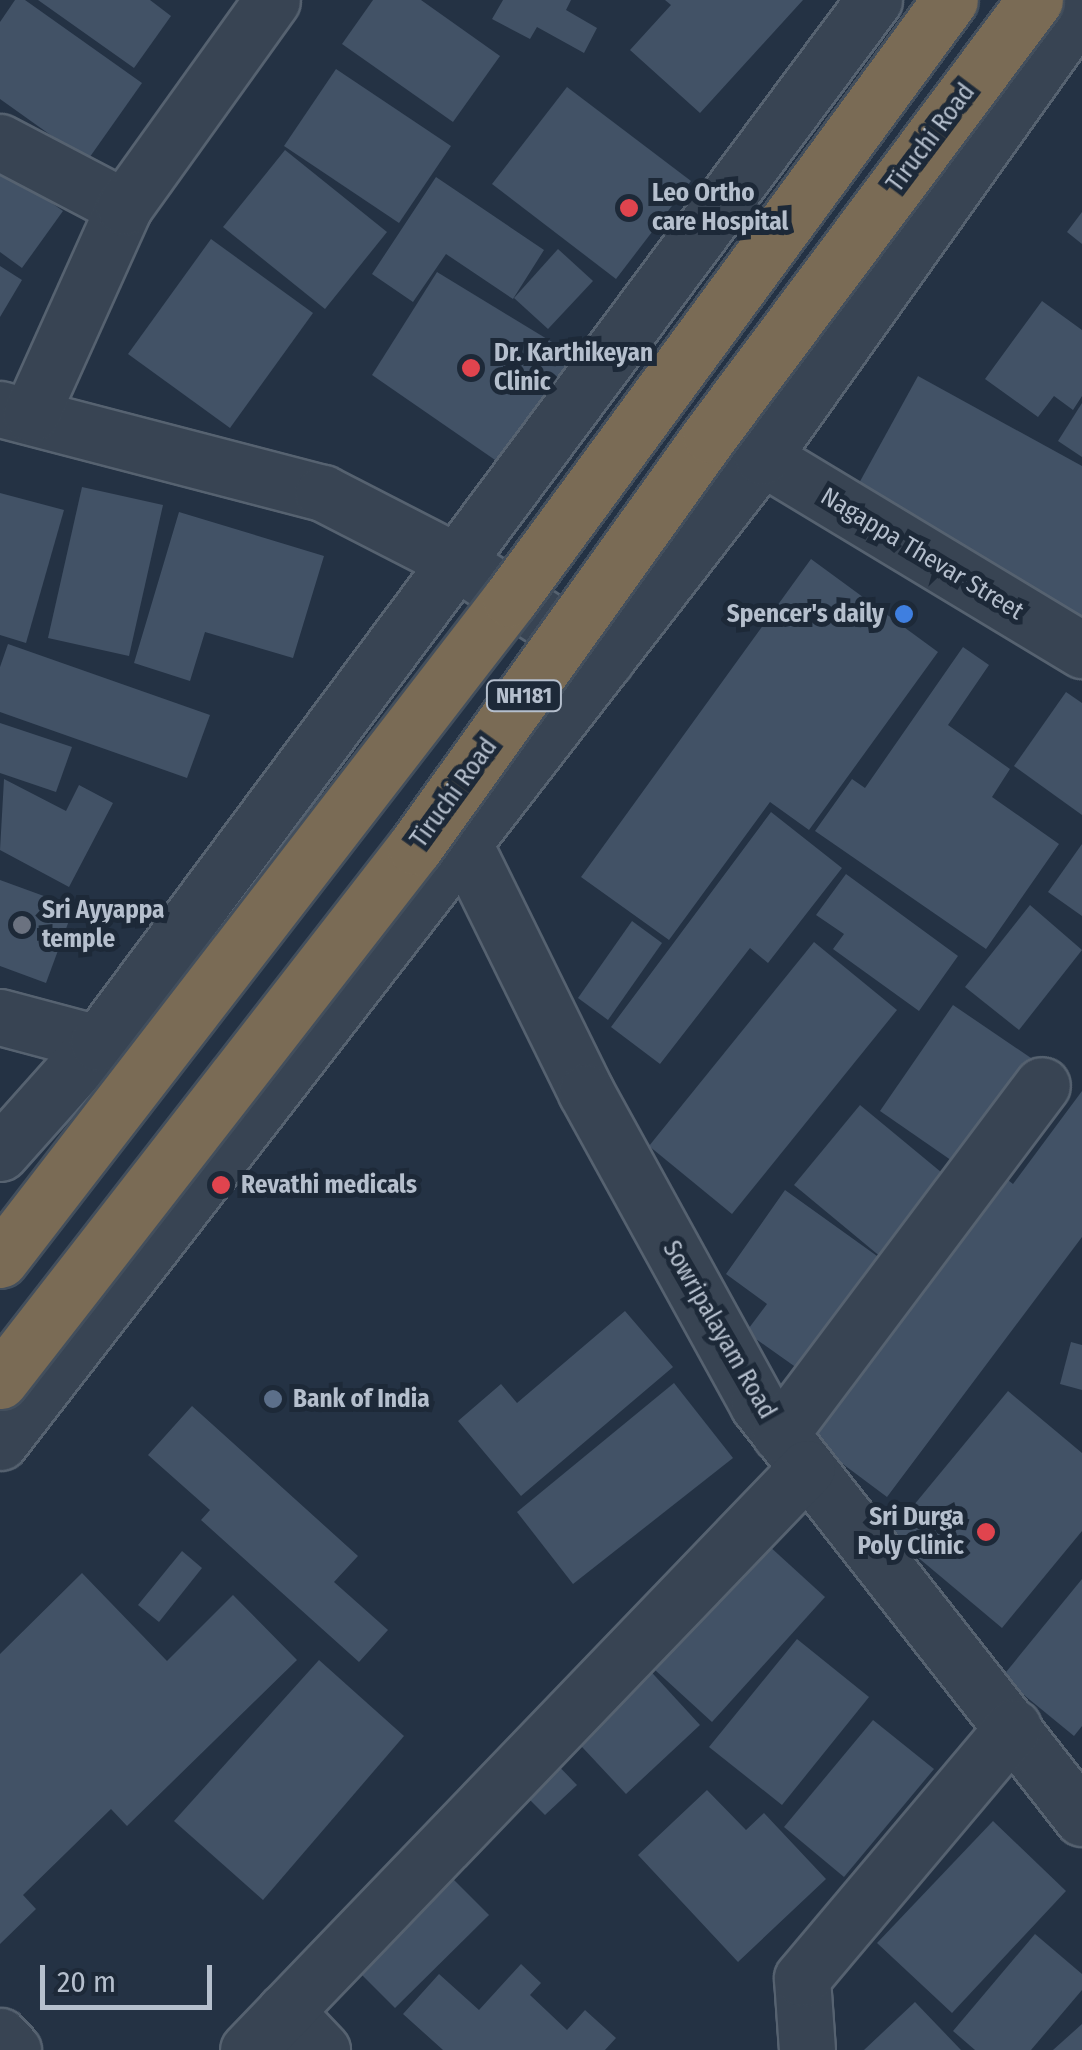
<!DOCTYPE html>
<html>
<head>
<meta charset="utf-8">
<style>
	body { margin:0 }
	#map { position:relative; width:1082px; height:2050px; overflow:hidden; background:#243244; font-family:"Fira Sans Condensed",sans-serif }
	div>[style] { position:absolute }
	[style*='--x'] { left:calc(var(--x)*1px); top:calc(var(--y)*1px); width:calc(var(--w)*1px); rotate:calc(var(--a)*1deg) }
	.building>* { inset:0; background:#425266 }
	.roads { filter:drop-shadow(2px 0 #566270) drop-shadow(-2px 0 #566270) drop-shadow(0 2px #566270) drop-shadow(0 -2px #566270) }
	.minor>* { height:55px; margin:-27.5px; padding:0 27.5px; transform-origin:27.5px; border-radius:27.5px; background:#384453 }
	.bridges { filter:drop-shadow(2px 0 #434f5d) drop-shadow(-2px 0 #434f5d) drop-shadow(0 2px #434f5d) drop-shadow(0 -2px #434f5d) }
	.highway-bridge>* { height:55px; margin:-27.5px; padding:0 27.5px; transform-origin:27.5px; border-radius:27.5px; background:#7a6b55 }
	.dots>* { width:28px; height:28px; translate:-50% -50%; box-sizing:border-box; border:5px solid #1d2938; border-radius:50% }
	span { translate:-50% -50%; white-space:nowrap; text-align:center; line-height:1.15; -webkit-text-stroke:10px #1d2938; paint-order:stroke }
	.shield-label span { padding:2px 8px; background:#1d2938; border:2px solid; border-radius:8px; -webkit-text-stroke-width:0 }
	.shield-label { font-size:22px; color:#b5bfcd; font-weight:700 }
	.street-label { font-size:25px; color:#b5bfcd }
	.poi-label { font-size:25px; color:#b5bfcd; font-weight:700 }
	.left { translate:0 -50%; text-align:left }
	.right { translate:-100% -50%; text-align:right }
	.scale { position:absolute; left:40px; top:1965px; width:172px; height:45px; box-sizing:border-box; border:5px solid #b5bfcd; border-top:0; padding-left:12px; font-size:30px; line-height:35px; white-space:nowrap; color:#b5bfcd; -webkit-text-stroke:8px #1d2938; paint-order:stroke }
</style>
</head>
<body>
<div id="map">
	<div class="building">
		<div style="clip-path:polygon(15px 0,25px 0,142px 83px,87px 161px,0 99px,0 22px)"></div>
		<div style="clip-path:polygon(38px 0,150px 0,171px 16px,134px 68px)"></div>
		<div style="clip-path:polygon(373px 0,421px 0,500px 56px,453px 122px,342px 44px)"></div>
		<div style="clip-path:polygon(503px 0,571px 0,566px 10px,597px 28px,584px 53px,537px 27px,530px 39px,492px 19px)"></div>
		<div style="clip-path:polygon(665px 0,803px 0,700px 113px,630px 50px,671px 5px)"></div>
		<div style="clip-path:polygon(336px 69px,451px 146px,399px 223px,284px 146px)"></div>
		<div style="clip-path:polygon(567px 87px,691px 181px,616px 279px,492px 184px)"></div>
		<div style="clip-path:polygon(285px 150px,387px 232px,325px 309px,223px 227px)"></div>
		<div style="clip-path:polygon(0 166px,63px 211px,22px 268px,0 252px)"></div>
		<div style="clip-path:polygon(436px 177px,544px 250px,513px 299px,446px 254px,413px 302px,372px 274px)"></div>
		<div style="clip-path:polygon(1082px 212px,1082px 244px,1067px 232px)"></div>
		<div style="clip-path:polygon(211px 239px,313px 313px,230px 428px,128px 354px)"></div>
		<div style="clip-path:polygon(558px 249px,593px 281px,548px 329px,514px 298px)"></div>
		<div style="clip-path:polygon(0 266px,22px 280px,0 317px)"></div>
		<div style="clip-path:polygon(437px 272px,575px 356px,498px 462px,372px 375px)"></div>
		<div style="clip-path:polygon(1042px 301px,1082px 330px,1082px 396px,1073px 410px,1054px 396px,1038px 417px,985px 379px)"></div>
		<div style="clip-path:polygon(918px 376px,1082px 466px,1082px 633px,847px 505px)"></div>
		<div style="clip-path:polygon(1082px 403px,1082px 457px,1058px 441px)"></div>
		<div style="clip-path:polygon(82px 487px,163px 505px,129px 656px,48px 638px)"></div>
		<div style="clip-path:polygon(0 493px,64px 510px,26px 643px,0 635px)"></div>
		<div style="clip-path:polygon(179px 512px,324px 556px,293px 658px,205px 632px,190px 681px,134px 663px)"></div>
		<div style="clip-path:polygon(811px 559px,938px 652px,809px 830px,770px 802px,669px 940px,581px 877px)"></div>
		<div style="clip-path:polygon(8px 644px,210px 715px,187px 778px,0 712px,0 667px)"></div>
		<div style="clip-path:polygon(963px 647px,989px 665px,948px 725px,1010px 769px,992px 797px,1059px 844px,986px 949px,815px 831px,852px 779px,865px 788px)"></div>
		<div style="clip-path:polygon(1066px 692px,1082px 703px,1082px 815px,1014px 766px)"></div>
		<div style="clip-path:polygon(0 723px,72px 747px,56px 792px,0 773px)"></div>
		<div style="clip-path:polygon(4px 779px,66px 811px,79px 785px,113px 803px,69px 887px,0 850px)"></div>
		<div style="clip-path:polygon(771px 812px,842px 868px,768px 963px,750px 948px,660px 1064px,611px 1027px)"></div>
		<div style="clip-path:polygon(1082px 844px,1082px 916px,1048px 892px)"></div>
		<div style="clip-path:polygon(846px 874px,958px 956px,919px 1011px,833px 949px,844px 934px,816px 915px)"></div>
		<div style="clip-path:polygon(0 880px,74px 907px,46px 983px,0 966px)"></div>
		<div style="clip-path:polygon(1030px 905px,1082px 950px,1019px 1030px,965px 987px)"></div>
		<div style="clip-path:polygon(632px 921px,662px 943px,608px 1020px,578px 998px)"></div>
		<div style="clip-path:polygon(814px 942px,897px 1010px,732px 1214px,649px 1146px)"></div>
		<div style="clip-path:polygon(953px 1005px,1031px 1058px,958px 1165px,880px 1111px)"></div>
		<div style="clip-path:polygon(1082px 1091px,1082px 1237px,887px 1497px,800px 1432px,995px 1170px,1013px 1184px)"></div>
		<div style="clip-path:polygon(860px 1105px,947px 1177px,882px 1258px,794px 1185px)"></div>
		<div style="clip-path:polygon(785px 1190px,884px 1261px,804px 1373px,746px 1332px,767px 1304px,726px 1274px)"></div>
		<div style="clip-path:polygon(625px 1311px,673px 1367px,521px 1496px,458px 1421px,501px 1384px,517px 1403px)"></div>
		<div style="clip-path:polygon(1071px 1342px,1082px 1345px,1082px 1390px,1060px 1384px)"></div>
		<div style="clip-path:polygon(674px 1383px,733px 1458px,573px 1584px,517px 1512px)"></div>
		<div style="clip-path:polygon(1008px 1391px,1082px 1453px,1082px 1531px,1002px 1628px,890px 1534px)"></div>
		<div style="clip-path:polygon(192px 1406px,358px 1556px,334px 1582px,388px 1630px,359px 1662px,201px 1520px,210px 1510px,148px 1455px)"></div>
		<div style="clip-path:polygon(756px 1534px,825px 1597px,712px 1722px,643px 1659px)"></div>
		<div style="clip-path:polygon(182px 1551px,202px 1568px,159px 1622px,138px 1605px)"></div>
		<div style="clip-path:polygon(82px 1573px,167px 1661px,233px 1595px,297px 1660px,127px 1826px,111px 1809px,23px 1895px,36px 1909px,0 1944px,0 1654px)"></div>
		<div style="clip-path:polygon(1082px 1579px,1082px 1726px,1074px 1736px,1002px 1677px)"></div>
		<div style="clip-path:polygon(797px 1639px,869px 1697px,782px 1805px,709px 1747px)"></div>
		<div style="clip-path:polygon(319px 1660px,404px 1736px,263px 1900px,174px 1821px)"></div>
		<div style="clip-path:polygon(644px 1664px,700px 1725px,626px 1794px,569px 1733px)"></div>
		<div style="clip-path:polygon(873px 1720px,934px 1769px,844px 1877px,784px 1827px)"></div>
		<div style="clip-path:polygon(546px 1753px,577px 1785px,545px 1815px,514px 1784px)"></div>
		<div style="clip-path:polygon(707px 1790px,746px 1830px,764px 1813px,826px 1879px,738px 1962px,638px 1855px)"></div>
		<div style="clip-path:polygon(993px 1821px,1066px 1891px,952px 2013px,877px 1943px)"></div>
		<div style="clip-path:polygon(441px 1867px,489px 1915px,395px 2008px,348px 1961px)"></div>
		<div style="clip-path:polygon(1035px 1934px,1082px 1974px,1082px 1990px,1031px 2050px,975px 2050px,953px 2031px)"></div>
		<div style="clip-path:polygon(521px 1964px,541px 1983px,530px 1995px,567px 2030px,585px 2010px,616px 2038px,605px 2050px,443px 2050px,403px 2014px,439px 1974px,479px 2010px)"></div>
		<div style="clip-path:polygon(915px 2002px,961px 2050px,864px 2050px)"></div>
		<div style="clip-path:polygon(1082px 2024px,1082px 2050px,1053px 2050px)"></div>
	</div>
	<div class="roads">
		<div class="minor">
			<div style="--x:0;--y:142;--w:140;--a:27.7"></div>
			<div style="--x:0;--y:409;--w:334;--a:14.6"></div>
			<div style="--x:323;--y:493;--w:151;--a:27.2"></div>
			<div style="--x:457;--y:562;--w:178;--a:33.1"></div>
			<div style="--x:31;--y:414;--w:227;--a:-65.8"></div>
			<div style="--x:124;--y:207;--w:254;--a:-54.4"></div>
			<div style="--x:762;--y:457;--w:374;--a:31.1"></div>
			<div style="--x:464;--y:844;--w:276;--a:63.8"></div>
			<div style="--x:586;--y:1092;--w:357;--a:61.2"></div>
			<div style="--x:758;--y:1405;--w:525;--a:51.89"></div>
			<div style="--x:0;--y:1017;--w:101;--a:14.9"></div>
			<div style="--x:0;--y:1153;--w:147;--a:-48.3"></div>
			<div style="--x:98;--y:1043;--w:1300;--a:-53.35"></div>
			<div style="--x:780;--y:1434;--w:436;--a:-53.1"></div>
			<div style="--x:0;--y:1442;--w:1245;--a:-52.27"></div>
			<div style="--x:762;--y:457;--w:552;--a:-54.58"></div>
			<div style="--x:285;--y:2011;--w:54;--a:46.5"></div>
			<div style="--x:0;--y:2036;--w:19;--a:47"></div>
			<div style="--x:248;--y:2050;--w:807;--a:-46.15"></div>
			<div style="--x:807;--y:2050;--w:72;--a:-94"></div>
			<div style="--x:802;--y:1978;--w:328;--a:-49.9"></div>
		</div>
	</div>
	<div class="bridges">
		<div class="highway-bridge">
			<div style="--x:0;--y:1260;--w:835;--a:-52.35"></div>
			<div style="--x:510;--y:599;--w:743;--a:-53.7"></div>
			<div style="--x:0;--y:1381;--w:676;--a:-52.15"></div>
			<div style="--x:415;--y:847;--w:507;--a:-54.4"></div>
			<div style="--x:710;--y:435;--w:543;--a:-53.24"></div>
		</div>
	</div>
	<div class="dots">
		<div style="left:629px;top:208px;background:#e0444e"></div>
		<div style="left:471px;top:368px;background:#e0444e"></div>
		<div style="left:904px;top:614px;background:#3f7fe0"></div>
		<div style="left:22px;top:925px;background:#6b7280"></div>
		<div style="left:221px;top:1185px;background:#e0444e"></div>
		<div style="left:273px;top:1399px;background:#5c6f8a"></div>
		<div style="left:986px;top:1532px;background:#e0444e"></div>
	</div>
	<div class="shield-label">
		<span style="left:524px;top:696px">NH181</span>
	</div>
	<div class="street-label">
		<span style="left:931px;top:138px;rotate:-53deg">Tiruchi Road</span>
		<span style="left:922px;top:554px;rotate:31deg">Nagappa Thevar Street</span>
		<span style="left:454px;top:793px;rotate:-54deg">Tiruchi Road</span>
		<span style="left:719px;top:1330px;rotate:60deg">Sowripalayam Road</span>
	</div>
	<div class="poi-label">
		<span class="left" style="left:652px;top:208px">Leo Ortho<br>care Hospital</span>
		<span class="left" style="left:494px;top:368px">Dr. Karthikeyan<br>Clinic</span>
		<span class="right" style="left:884px;top:614px">Spencer's daily</span>
		<span class="left" style="left:42px;top:925px">Sri Ayyappa<br>temple</span>
		<span class="left" style="left:241px;top:1185px">Revathi medicals</span>
		<span class="left" style="left:293px;top:1399px">Bank of India</span>
		<span class="right" style="left:964px;top:1532px">Sri Durga<br>Poly Clinic</span>
	</div>
	<div class="scale">20 m</div>
</div>
</body>
</html>
